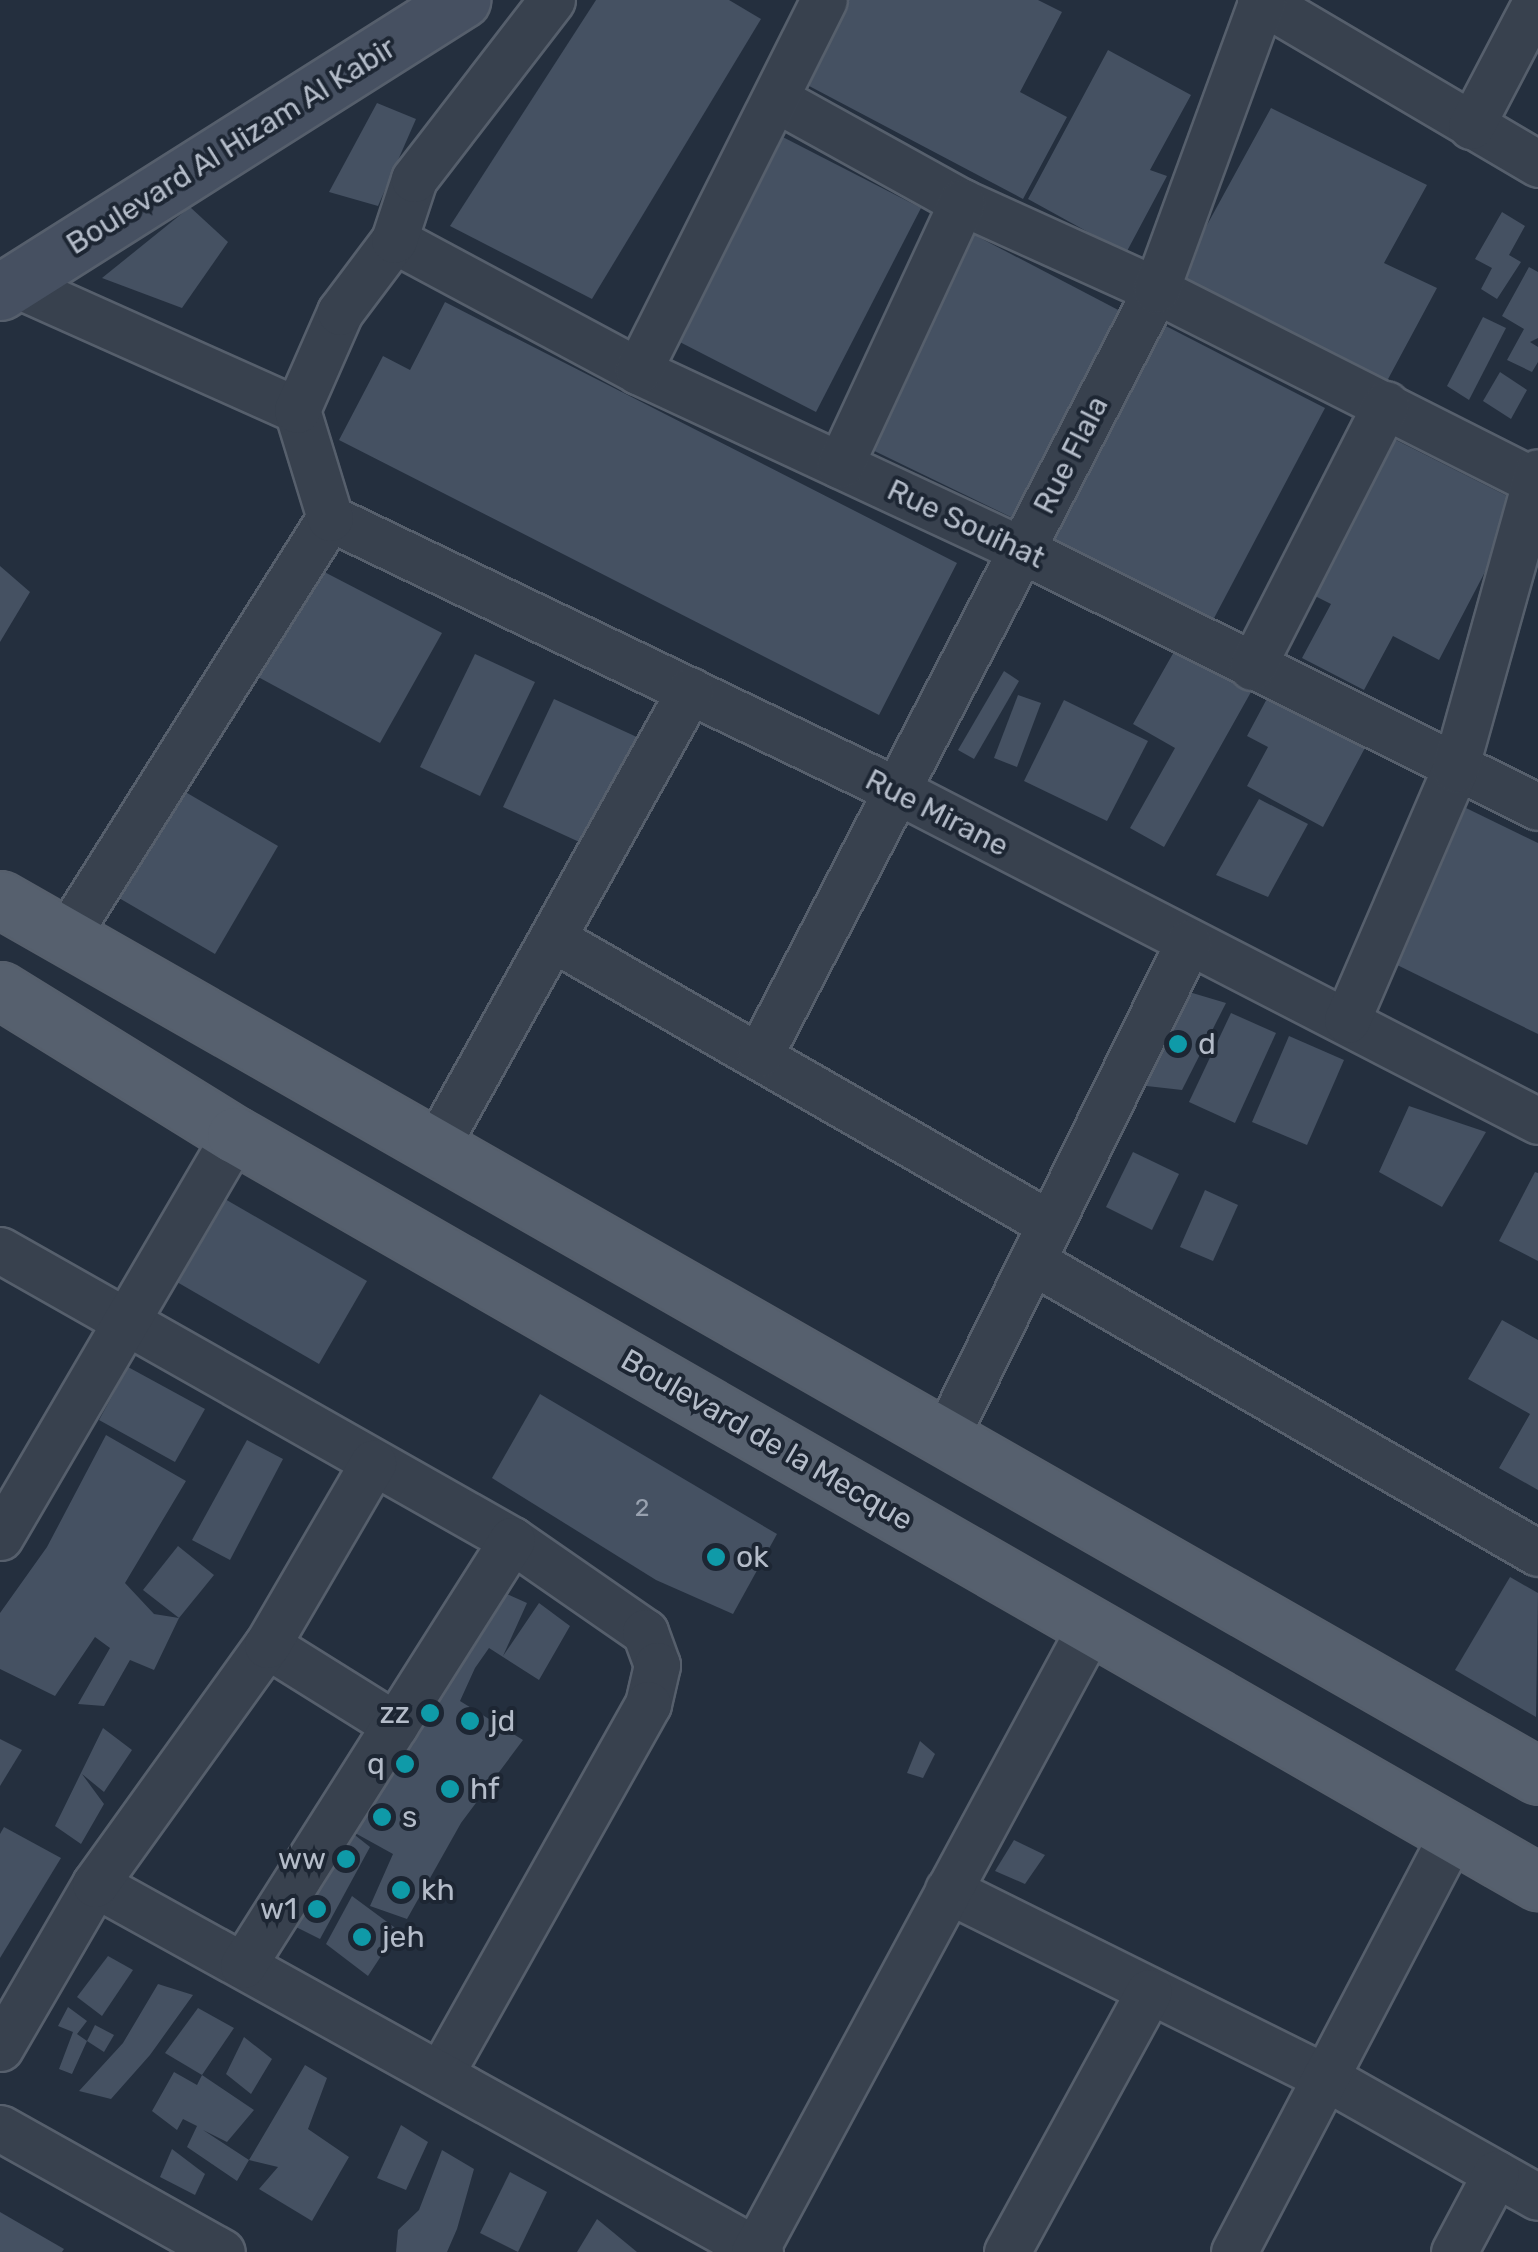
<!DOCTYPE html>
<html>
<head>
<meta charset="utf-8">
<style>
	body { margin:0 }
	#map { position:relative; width:1538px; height:2252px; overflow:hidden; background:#242f3e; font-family:Rubik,sans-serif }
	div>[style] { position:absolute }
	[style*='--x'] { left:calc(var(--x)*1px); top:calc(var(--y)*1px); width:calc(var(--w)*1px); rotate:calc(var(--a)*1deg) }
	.building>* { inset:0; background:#455162 }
	.roads { filter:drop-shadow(2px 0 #565f6c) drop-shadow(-2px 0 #565f6c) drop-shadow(0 2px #565f6c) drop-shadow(0 -2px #565f6c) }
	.street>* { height:45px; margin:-22.5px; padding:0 22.5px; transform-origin:22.5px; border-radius:22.5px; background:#38414e }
	.secondary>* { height:55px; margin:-27.5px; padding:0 27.5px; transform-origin:27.5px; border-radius:27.5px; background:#465061 }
	.primary>* { height:55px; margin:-27.5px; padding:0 27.5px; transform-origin:27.5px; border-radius:27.5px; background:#56606e }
	.dots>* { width:28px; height:28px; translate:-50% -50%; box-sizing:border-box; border:5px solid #1d2633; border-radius:50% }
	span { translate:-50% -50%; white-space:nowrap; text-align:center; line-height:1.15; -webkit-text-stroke:8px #1d2633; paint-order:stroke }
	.number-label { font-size:25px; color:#98a1af }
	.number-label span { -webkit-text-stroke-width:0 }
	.street-label { font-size:30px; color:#b4bcc9 }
	.poi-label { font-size:30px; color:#b4bcc9 }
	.left { translate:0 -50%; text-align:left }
	.right { translate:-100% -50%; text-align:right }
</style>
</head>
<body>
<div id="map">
	<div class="building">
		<div style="clip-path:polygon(596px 0,729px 0,761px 19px,592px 299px,450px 226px)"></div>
		<div style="clip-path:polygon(835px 0,1038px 0,1062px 12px,1020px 92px,1067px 117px,1023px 199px,794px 78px)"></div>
		<div style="clip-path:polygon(1108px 50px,1191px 95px,1150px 170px,1167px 176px,1126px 253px,1028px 199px)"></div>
		<div style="clip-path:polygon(377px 103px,416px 119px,378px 206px,329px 192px)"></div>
		<div style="clip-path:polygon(1271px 108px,1427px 185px,1384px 263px,1437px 288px,1387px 381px,1178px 278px)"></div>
		<div style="clip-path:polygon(775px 133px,921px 208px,816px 412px,670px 337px)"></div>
		<div style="clip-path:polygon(190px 207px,228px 242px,182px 308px,102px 278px)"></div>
		<div style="clip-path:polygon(1502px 212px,1525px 226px,1509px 255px,1521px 262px,1497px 299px,1481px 289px,1492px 268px,1475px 259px)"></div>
		<div style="clip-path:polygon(965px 230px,1124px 313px,1017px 520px,860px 444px)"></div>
		<div style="clip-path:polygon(1529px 267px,1538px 272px,1538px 338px,1530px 342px,1538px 347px,1538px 362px,1532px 372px,1507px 360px,1524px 329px,1502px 316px)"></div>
		<div style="clip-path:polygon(445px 302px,957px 563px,879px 715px,339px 440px,383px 356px,410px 370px)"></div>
		<div style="clip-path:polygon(1483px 317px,1506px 328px,1469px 400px,1447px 386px)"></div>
		<div style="clip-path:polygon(1160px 323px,1325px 408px,1212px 622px,1047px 537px)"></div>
		<div style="clip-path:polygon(1500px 372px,1527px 390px,1511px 419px,1483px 401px)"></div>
		<div style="clip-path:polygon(1386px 435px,1521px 503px,1439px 660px,1393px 636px,1364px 690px,1302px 658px,1331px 604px,1305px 591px)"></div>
		<div style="clip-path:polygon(307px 563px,442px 633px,380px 743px,249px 672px)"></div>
		<div style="clip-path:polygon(0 566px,30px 592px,0 642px)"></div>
		<div style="clip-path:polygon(1175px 650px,1251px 692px,1164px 847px,1130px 828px,1175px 748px,1133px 724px)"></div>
		<div style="clip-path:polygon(475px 654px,535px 682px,480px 796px,420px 767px)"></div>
		<div style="clip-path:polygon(1004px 671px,1019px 681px,974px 759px,958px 750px)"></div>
		<div style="clip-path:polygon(1270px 693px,1367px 744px,1323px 827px,1247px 786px,1268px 747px,1247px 736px)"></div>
		<div style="clip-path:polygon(1018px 695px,1041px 703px,1017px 767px,994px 758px)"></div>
		<div style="clip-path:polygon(554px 699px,639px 738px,588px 846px,503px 807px)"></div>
		<div style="clip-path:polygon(1064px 700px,1148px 741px,1107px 821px,1024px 781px)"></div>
		<div style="clip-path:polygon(170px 783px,278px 846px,215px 954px,107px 891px)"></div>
		<div style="clip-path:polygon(1259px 799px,1308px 824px,1268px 897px,1216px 875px)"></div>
		<div style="clip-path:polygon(1466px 808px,1538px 843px,1538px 1034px,1391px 962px)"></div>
		<div style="clip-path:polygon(1179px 989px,1226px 1003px,1182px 1090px,1129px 1084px)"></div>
		<div style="clip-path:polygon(1231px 1013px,1276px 1033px,1235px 1123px,1189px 1102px)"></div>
		<div style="clip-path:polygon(1289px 1036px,1344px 1060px,1307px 1145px,1252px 1122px)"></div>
		<div style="clip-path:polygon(1409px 1106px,1486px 1132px,1442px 1207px,1379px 1172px)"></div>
		<div style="clip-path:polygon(1133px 1152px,1179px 1174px,1152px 1230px,1106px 1207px)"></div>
		<div style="clip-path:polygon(1535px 1172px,1538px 1173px,1538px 1261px,1499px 1241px)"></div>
		<div style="clip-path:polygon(1205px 1190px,1238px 1205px,1213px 1261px,1180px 1247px)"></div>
		<div style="clip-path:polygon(218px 1195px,367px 1281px,319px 1364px,170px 1278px)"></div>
		<div style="clip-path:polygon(1502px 1320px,1538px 1340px,1538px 1490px,1499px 1468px,1530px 1414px,1468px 1379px)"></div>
		<div style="clip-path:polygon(128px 1367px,205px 1409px,175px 1462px,99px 1420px)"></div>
		<div style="clip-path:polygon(540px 1394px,777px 1534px,733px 1614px,656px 1580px,492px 1478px)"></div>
		<div style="clip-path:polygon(106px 1435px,186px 1481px,125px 1583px,154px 1614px,179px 1618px,154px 1670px,130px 1660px,104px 1706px,78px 1704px,110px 1648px,95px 1637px,55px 1696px,0 1669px,0 1613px,47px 1547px)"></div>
		<div style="clip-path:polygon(247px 1440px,283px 1459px,230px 1560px,192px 1540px)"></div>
		<div style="clip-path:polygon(178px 1546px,214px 1575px,179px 1618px,143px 1590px)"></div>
		<div style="clip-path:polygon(1510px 1577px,1538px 1593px,1536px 1717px,1455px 1670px)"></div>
		<div style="clip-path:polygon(484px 1584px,527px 1603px,503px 1656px,539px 1603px,570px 1626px,539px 1680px,489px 1648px,475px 1668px,460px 1701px,523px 1740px,461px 1823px,407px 1919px,370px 1906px,393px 1854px,346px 1828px)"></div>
		<div style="clip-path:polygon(103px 1728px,132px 1750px,104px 1792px,82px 1774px,104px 1804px,81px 1844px,55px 1826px)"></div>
		<div style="clip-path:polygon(0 1739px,22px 1750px,0 1786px)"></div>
		<div style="clip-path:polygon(920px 1741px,935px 1754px,923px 1778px,907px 1773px)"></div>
		<div style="clip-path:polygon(4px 1827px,61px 1858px,0 1958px,0 1834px)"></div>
		<div style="clip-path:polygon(346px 1828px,370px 1847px,320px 1939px,290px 1924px)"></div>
		<div style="clip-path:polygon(1014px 1840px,1045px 1855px,1025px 1884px,995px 1871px)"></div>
		<div style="clip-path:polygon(352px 1896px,398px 1930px,368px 1976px,326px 1944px)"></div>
		<div style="clip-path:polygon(108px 1956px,133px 1970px,102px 2016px,77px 1997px)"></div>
		<div style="clip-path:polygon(158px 1984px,193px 1995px,150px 2055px,111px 2099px,79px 2091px,123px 2043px)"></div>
		<div style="clip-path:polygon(68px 2007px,87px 2021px,77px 2034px,87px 2041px,72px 2074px,59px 2069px,73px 2032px,58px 2026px)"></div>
		<div style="clip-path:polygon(198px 2008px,234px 2028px,202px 2075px,165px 2053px)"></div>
		<div style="clip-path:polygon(95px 2025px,114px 2035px,104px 2052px,87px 2041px)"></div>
		<div style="clip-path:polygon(244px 2037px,272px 2059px,251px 2094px,226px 2074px)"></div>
		<div style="clip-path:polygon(305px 2065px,327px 2078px,308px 2129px,349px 2157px,312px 2221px,259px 2189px,278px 2167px,249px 2160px)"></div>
		<div style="clip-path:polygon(174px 2072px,197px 2085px,202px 2075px,254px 2110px,227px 2142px,203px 2130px,249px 2160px,237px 2181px,187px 2147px,197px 2126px,183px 2119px,177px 2130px,152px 2111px)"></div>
		<div style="clip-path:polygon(401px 2125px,428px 2142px,406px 2190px,377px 2178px)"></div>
		<div style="clip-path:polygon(172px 2149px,205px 2174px,195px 2195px,160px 2177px)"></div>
		<div style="clip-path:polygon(442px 2150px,474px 2169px,457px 2229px,447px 2252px,396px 2252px,398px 2230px,419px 2210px)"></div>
		<div style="clip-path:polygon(510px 2172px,547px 2192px,518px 2252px,480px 2233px)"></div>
		<div style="clip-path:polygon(0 2212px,64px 2249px,62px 2252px,0 2252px)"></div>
		<div style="clip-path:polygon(597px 2219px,637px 2252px,577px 2252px)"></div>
	</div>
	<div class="roads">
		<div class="street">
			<div style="--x:1260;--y:0;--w:323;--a:30.5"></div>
			<div style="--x:776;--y:99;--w:213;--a:29"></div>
			<div style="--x:962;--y:202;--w:213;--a:24.4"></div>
			<div style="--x:1156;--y:290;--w:428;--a:26.8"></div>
			<div style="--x:1471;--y:126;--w:142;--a:-62.4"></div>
			<div style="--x:394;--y:240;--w:277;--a:28.2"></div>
			<div style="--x:638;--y:371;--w:424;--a:25"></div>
			<div style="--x:1022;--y:550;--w:576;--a:26.48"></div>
			<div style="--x:13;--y:283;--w:311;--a:24.1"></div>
			<div style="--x:638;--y:371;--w:415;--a:-63.4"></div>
			<div style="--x:840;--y:465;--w:290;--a:-65.1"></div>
			<div style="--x:330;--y:518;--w:628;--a:25.67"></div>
			<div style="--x:896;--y:790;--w:722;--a:27.27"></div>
			<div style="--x:1252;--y:667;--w:295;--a:-63"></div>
			<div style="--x:65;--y:938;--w:497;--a:-57.8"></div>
			<div style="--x:330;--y:518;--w:113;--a:-107"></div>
			<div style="--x:297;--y:410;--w:107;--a:-66.3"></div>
			<div style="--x:340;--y:312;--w:90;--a:-53.1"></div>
			<div style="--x:394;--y:240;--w:64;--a:-71.8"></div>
			<div style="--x:414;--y:179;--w:226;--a:-52.4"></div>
			<div style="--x:552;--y:938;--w:574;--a:29.87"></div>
			<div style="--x:1347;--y:1020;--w:273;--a:-66.7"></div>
			<div style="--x:1455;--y:769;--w:308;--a:-74.4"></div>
			<div style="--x:760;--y:1054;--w:861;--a:-62.6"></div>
			<div style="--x:1156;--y:290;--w:309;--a:-69.9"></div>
			<div style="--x:434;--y:1150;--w:526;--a:-60.9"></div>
			<div style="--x:0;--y:1250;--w:588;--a:29.53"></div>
			<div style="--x:512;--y:1540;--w:162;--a:34.7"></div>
			<div style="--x:645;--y:1632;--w:35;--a:70"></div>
			<div style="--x:657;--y:1665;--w:40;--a:103"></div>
			<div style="--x:648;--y:1704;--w:424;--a:119.3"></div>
			<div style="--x:1032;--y:1261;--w:584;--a:29.99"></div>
			<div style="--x:944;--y:1440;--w:554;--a:-63.85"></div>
			<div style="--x:0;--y:1537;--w:466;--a:-59.7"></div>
			<div style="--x:267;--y:1645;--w:151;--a:32"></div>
			<div style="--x:95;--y:1884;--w:760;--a:28.96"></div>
			<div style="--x:948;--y:1890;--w:421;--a:26.4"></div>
			<div style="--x:1325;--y:2077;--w:244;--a:29.4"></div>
			<div style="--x:243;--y:1965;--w:503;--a:-57.67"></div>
			<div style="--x:0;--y:2048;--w:190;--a:-59.9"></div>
			<div style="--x:95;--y:1884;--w:294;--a:-54.3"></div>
			<div style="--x:267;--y:1645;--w:211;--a:-59.8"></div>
			<div style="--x:0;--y:2128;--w:254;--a:29.2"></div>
			<div style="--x:754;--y:2252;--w:711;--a:-61.7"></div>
			<div style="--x:1007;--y:2252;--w:296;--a:-61.4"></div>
			<div style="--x:1234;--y:2252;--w:473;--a:-62.4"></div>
			<div style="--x:1454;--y:2252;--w:89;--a:-62"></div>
		</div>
		<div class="secondary">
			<div style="--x:0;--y:292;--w:547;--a:-32.29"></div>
		</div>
		<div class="primary">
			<div style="--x:0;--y:899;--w:1770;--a:29.69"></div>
			<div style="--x:0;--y:990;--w:276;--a:31.7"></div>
			<div style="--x:235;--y:1135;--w:1502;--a:29.83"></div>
		</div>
	</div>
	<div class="dots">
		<div style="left:1178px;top:1044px;background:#0f9aa8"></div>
		<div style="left:716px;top:1557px;background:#0f9aa8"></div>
		<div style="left:430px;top:1713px;background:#0f9aa8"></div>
		<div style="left:470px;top:1721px;background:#0f9aa8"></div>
		<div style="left:405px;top:1764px;background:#0f9aa8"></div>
		<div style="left:450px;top:1789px;background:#0f9aa8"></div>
		<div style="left:382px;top:1817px;background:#0f9aa8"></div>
		<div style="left:346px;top:1859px;background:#0f9aa8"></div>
		<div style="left:401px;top:1890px;background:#0f9aa8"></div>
		<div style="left:317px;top:1909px;background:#0f9aa8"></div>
		<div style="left:362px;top:1937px;background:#0f9aa8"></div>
	</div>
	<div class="number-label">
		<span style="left:642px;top:1508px">2</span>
	</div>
	<div class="street-label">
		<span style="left:231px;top:146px;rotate:-32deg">Boulevard Al Hizam Al Kabir</span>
		<span style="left:1071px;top:455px;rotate:-63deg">Rue Flala</span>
		<span style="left:966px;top:524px;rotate:25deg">Rue Souihat</span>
		<span style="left:937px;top:813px;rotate:27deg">Rue Mirane</span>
		<span style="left:767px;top:1440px;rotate:30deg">Boulevard de la Mecque</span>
	</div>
	<div class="poi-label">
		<span class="left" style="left:1198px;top:1044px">d</span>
		<span class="left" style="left:736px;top:1557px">ok</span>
		<span class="right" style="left:410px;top:1713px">zz</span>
		<span class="left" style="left:490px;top:1721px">jd</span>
		<span class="right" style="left:385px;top:1764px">q</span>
		<span class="left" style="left:470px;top:1789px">hf</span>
		<span class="left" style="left:402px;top:1817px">s</span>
		<span class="right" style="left:326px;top:1859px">ww</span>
		<span class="left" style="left:421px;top:1890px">kh</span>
		<span class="right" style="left:297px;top:1909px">w1</span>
		<span class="left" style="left:382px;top:1937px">jeh</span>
	</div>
</div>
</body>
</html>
